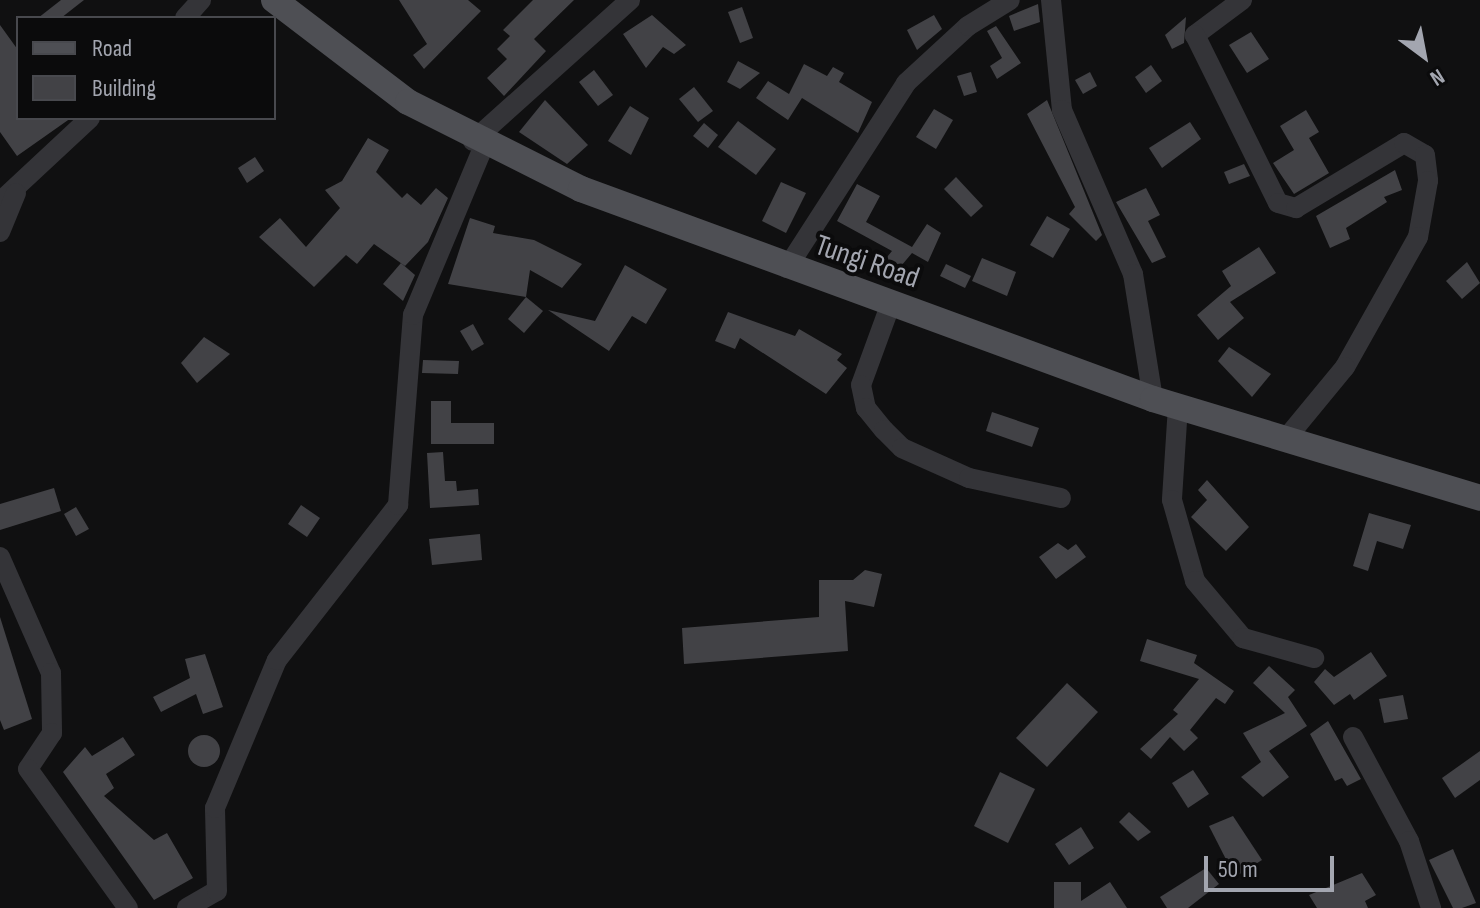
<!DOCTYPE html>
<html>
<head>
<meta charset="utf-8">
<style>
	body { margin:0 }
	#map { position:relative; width:1480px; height:908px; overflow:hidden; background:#101011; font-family:"Sofia Sans Condensed",sans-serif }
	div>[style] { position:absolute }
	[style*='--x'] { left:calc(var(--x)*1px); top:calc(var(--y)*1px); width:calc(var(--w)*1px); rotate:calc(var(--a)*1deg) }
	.building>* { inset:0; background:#424246 }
	.round { border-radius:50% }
	.minor>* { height:20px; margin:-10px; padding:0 10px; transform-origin:10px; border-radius:10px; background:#343438 }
	.major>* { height:26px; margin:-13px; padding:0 13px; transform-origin:13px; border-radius:13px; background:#4e4f54 }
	span { translate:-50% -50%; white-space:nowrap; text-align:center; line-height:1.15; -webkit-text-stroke:8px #0b0b0c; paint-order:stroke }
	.street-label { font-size:30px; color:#a3a6b0 }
	.legend { position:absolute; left:16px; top:16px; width:260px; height:104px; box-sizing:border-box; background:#0b0b0c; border:2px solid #48494e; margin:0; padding:10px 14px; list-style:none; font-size:24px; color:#a3a6b0 }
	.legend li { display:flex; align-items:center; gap:16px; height:40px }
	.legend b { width:40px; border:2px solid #48494e }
	.north { position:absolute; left:1384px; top:16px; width:80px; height:80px; -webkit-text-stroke:6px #0b0b0c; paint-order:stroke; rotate:148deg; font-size:22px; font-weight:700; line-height:32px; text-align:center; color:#a3a6b0 }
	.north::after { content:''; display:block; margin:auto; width:28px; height:36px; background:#a3a6b0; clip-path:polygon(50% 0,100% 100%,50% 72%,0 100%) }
	.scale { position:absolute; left:1204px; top:856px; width:130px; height:36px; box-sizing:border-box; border:4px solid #a3a6b0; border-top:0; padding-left:10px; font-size:24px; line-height:28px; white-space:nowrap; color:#a3a6b0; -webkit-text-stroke:6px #0b0b0c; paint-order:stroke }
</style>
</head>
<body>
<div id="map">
	<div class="building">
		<div style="clip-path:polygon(61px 0,84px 0,61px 18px,38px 18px)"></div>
		<div style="clip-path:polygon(399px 0,468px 0,481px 11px,424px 69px,413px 55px,427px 44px)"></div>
		<div style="clip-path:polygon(533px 0,574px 0,534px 39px,546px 51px,504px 96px,487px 78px,507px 59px,497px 49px,510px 36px,503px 30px)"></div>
		<div style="clip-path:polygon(1038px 4px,1040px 22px,1014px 31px,1009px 16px)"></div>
		<div style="clip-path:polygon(742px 7px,753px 38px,740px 43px,728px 12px)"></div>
		<div style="clip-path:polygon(652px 15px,686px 45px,674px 54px,663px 47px,646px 68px,623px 34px)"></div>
		<div style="clip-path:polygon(934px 15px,942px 29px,917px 50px,907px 30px)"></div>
		<div style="clip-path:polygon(1186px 17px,1184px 43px,1172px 49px,1165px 35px)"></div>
		<div style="clip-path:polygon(0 25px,18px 50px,18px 118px,71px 118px,17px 156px,0 132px)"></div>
		<div style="clip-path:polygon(996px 26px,1021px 63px,997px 79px,990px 66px,1002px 58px,987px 31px)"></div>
		<div style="clip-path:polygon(1251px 32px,1269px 59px,1247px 73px,1229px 45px)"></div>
		<div style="clip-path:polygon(738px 61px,760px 73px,740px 89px,727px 82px)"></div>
		<div style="clip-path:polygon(804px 64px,827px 76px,833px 67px,844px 73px,839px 82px,872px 102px,858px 133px,802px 98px,788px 120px,756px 98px,768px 81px,789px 94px)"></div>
		<div style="clip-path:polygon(1151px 65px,1162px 81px,1146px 93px,1135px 77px)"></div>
		<div style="clip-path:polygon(594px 70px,613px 95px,598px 106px,579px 82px)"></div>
		<div style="clip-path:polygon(971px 72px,977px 92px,964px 96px,957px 76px)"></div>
		<div style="clip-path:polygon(1090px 72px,1097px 86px,1083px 94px,1075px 80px)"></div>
		<div style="clip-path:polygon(694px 87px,713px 111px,698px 122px,679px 99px)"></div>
		<div style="clip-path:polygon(545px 100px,588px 145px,567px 164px,519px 132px)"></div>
		<div style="clip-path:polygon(1047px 100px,1102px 235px,1096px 241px,1069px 214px,1075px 207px,1027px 114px)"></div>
		<div style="clip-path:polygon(630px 106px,649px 118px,631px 155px,608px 141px)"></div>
		<div style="clip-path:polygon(934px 109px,953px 120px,936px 149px,916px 137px)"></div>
		<div style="clip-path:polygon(1306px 110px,1319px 132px,1309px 138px,1329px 173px,1294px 194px,1273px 163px,1294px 150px,1280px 126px)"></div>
		<div style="clip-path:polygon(738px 121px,776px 149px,756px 175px,718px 147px)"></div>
		<div style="clip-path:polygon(1190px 122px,1201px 139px,1162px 168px,1149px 148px)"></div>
		<div style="clip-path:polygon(704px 123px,718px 135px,708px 148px,693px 136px)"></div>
		<div style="clip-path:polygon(368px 138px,389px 150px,376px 172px,402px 198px,407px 193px,421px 205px,436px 188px,448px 198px,428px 242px,405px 266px,374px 244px,357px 264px,346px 255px,314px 287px,259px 237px,280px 218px,306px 247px,340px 208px,325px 190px,342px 181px)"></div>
		<div style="clip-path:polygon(255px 157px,264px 171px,247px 183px,238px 168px)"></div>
		<div style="clip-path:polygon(1244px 164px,1250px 176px,1229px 184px,1224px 172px)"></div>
		<div style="clip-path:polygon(1395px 170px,1402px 190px,1384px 197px,1387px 202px,1346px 228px,1350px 239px,1330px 248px,1316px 216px)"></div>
		<div style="clip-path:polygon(956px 177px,983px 206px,971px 217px,944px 189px)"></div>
		<div style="clip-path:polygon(781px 182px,806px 193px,786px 233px,762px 221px)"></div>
		<div style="clip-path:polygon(857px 184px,880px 196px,866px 222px,912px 247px,927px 224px,941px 233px,928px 262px,912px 253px,891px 278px,878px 268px,892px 251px,837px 221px)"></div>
		<div style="clip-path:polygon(1146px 188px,1160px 215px,1148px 221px,1166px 257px,1152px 263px,1116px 202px)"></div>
		<div style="clip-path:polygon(1047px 216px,1070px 229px,1053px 258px,1030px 245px)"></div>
		<div style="clip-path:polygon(470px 218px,495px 226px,493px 233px,534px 240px,582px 264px,562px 288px,530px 270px,526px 297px,448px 284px)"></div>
		<div style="clip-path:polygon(1259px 247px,1276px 273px,1230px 302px,1244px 318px,1218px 340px,1197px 315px,1231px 286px,1222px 271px)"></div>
		<div style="clip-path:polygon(982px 258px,1016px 272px,1007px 296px,972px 281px)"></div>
		<div style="clip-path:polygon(1467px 262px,1480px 283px,1462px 299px,1446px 281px)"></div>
		<div style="clip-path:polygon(401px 263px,415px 275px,403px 301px,383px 284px)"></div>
		<div style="clip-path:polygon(946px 264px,971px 276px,965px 288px,940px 276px)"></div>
		<div style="clip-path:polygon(625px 265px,667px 289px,646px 324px,632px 316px,609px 351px,548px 310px,595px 321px)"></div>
		<div style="clip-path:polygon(526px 297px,543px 311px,524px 333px,508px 319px)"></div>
		<div style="clip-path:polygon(728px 312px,795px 336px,799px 329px,842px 354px,837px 360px,847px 368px,826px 394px,740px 338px,735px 349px,715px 341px)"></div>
		<div style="clip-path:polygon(473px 324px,484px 344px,472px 351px,460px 331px)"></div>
		<div style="clip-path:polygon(204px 337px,230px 354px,197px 383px,181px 363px)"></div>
		<div style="clip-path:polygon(1229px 347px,1271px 374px,1252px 397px,1218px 361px)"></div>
		<div style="clip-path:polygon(423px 360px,459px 361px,458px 374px,422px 373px)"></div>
		<div style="clip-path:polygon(431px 401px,451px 401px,451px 423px,494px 423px,494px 444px,431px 444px)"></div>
		<div style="clip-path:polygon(992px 412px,1039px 428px,1032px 447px,986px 431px)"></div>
		<div style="clip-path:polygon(443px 452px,445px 481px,456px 481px,457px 491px,478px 489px,479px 505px,430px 508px,427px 453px)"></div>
		<div style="clip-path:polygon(1207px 480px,1249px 527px,1226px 551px,1191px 517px,1207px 500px,1198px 490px)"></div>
		<div style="clip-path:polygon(54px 488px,61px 511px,0 530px,0 504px)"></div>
		<div style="clip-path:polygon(301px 505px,320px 518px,307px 537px,288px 524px)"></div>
		<div style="clip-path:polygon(76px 507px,89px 529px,76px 536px,64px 514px)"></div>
		<div style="clip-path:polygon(1369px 513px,1411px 525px,1403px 549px,1377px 541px,1368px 571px,1353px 566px)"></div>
		<div style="clip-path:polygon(480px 534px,482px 560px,432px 565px,429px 539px)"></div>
		<div style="clip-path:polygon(1058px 543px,1068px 550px,1076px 544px,1086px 557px,1056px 579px,1039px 557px)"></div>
		<div style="clip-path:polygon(865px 570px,882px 574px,874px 607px,845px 601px,848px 651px,684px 664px,682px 628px,819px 617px,819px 580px,853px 580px)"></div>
		<div style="clip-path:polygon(0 617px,32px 719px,4px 730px,0 720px)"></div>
		<div style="clip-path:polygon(1147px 639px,1197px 655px,1194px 663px,1234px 691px,1225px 704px,1216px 698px,1190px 730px,1198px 738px,1184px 751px,1170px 737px,1151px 759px,1140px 749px,1178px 714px,1173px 710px,1199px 679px,1140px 661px)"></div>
		<div style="clip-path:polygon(1371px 652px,1387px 676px,1354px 700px,1350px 694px,1334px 705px,1314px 682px,1325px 669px,1334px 677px)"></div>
		<div style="clip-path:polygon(205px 654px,223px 707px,203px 714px,196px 694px,161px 712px,153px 697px,190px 678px,185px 659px)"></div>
		<div style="clip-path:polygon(1269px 666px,1295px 690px,1288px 697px,1307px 726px,1269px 751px,1289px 777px,1263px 797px,1241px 777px,1261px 762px,1243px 733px,1285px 713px,1253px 683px)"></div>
		<div style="clip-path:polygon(1067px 683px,1098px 712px,1047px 767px,1016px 738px)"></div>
		<div style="clip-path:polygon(1403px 695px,1408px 719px,1384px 723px,1379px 699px)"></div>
		<div style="clip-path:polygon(1328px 721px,1361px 779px,1347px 786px,1342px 778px,1335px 781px,1310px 734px)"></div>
		<div class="round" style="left:188px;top:735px;width:32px;height:32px"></div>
		<div style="clip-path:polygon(123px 737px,135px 755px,106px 774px,114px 788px,104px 796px,154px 840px,167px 833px,193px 878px,154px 900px,63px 772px,85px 747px,92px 756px)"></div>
		<div style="clip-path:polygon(1480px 751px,1480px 780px,1455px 798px,1442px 778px)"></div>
		<div style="clip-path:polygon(1193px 770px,1209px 794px,1188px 808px,1172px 783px)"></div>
		<div style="clip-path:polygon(1000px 772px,1035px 789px,1008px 843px,974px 826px)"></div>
		<div style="clip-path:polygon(1129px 812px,1151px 832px,1138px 841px,1119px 822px)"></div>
		<div style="clip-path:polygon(1233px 816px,1262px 860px,1235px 877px,1209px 826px)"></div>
		<div style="clip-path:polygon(1081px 827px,1094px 848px,1069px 865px,1055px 844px)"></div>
		<div style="clip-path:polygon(1453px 849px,1476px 903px,1462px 908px,1453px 908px,1429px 860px)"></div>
		<div style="clip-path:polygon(1206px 868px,1219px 884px,1188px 908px,1167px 908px,1160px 897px)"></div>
		<div style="clip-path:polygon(1362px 873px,1376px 895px,1365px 901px,1368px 908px,1317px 908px,1309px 895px)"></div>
		<div style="clip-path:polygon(1054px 882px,1081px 882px,1081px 901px,1110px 882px,1127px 908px,1054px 908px)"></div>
	</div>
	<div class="minor">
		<div style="--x:1051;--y:0;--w:111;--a:84.3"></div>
		<div style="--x:1062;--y:110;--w:179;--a:66.6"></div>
		<div style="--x:1133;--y:274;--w:127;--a:80.9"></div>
		<div style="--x:1242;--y:0;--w:59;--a:143.3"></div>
		<div style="--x:1195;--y:35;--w:187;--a:63.7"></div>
		<div style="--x:1278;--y:203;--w:19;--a:16"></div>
		<div style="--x:1296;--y:208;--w:126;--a:-31"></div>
		<div style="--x:1404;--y:143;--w:24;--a:30"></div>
		<div style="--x:1425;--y:155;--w:26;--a:83"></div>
		<div style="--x:1428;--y:181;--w:57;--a:100.1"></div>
		<div style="--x:1418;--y:237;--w:149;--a:119.3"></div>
		<div style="--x:1345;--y:367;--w:96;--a:129.5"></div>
		<div style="--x:185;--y:18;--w:24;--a:-48"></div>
		<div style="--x:473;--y:141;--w:211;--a:-41.9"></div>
		<div style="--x:0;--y:202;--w:123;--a:-43"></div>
		<div style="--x:0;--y:232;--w:42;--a:-67.7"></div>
		<div style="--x:787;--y:268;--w:220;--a:-57.2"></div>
		<div style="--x:906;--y:83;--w:84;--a:-42.6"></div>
		<div style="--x:968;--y:26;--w:49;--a:-31.8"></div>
		<div style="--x:891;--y:303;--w:87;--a:110.1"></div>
		<div style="--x:861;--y:385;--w:24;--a:78"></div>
		<div style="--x:866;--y:408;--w:28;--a:51"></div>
		<div style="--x:884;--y:430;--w:25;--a:45"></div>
		<div style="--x:902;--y:448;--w:73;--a:24.1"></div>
		<div style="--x:969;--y:478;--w:94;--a:12.3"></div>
		<div style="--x:1178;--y:406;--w:94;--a:93.7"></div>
		<div style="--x:1172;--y:500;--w:84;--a:74.1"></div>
		<div style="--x:1195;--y:581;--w:75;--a:49.9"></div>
		<div style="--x:1243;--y:638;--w:74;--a:15.7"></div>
		<div style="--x:0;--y:557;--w:127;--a:66.3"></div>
		<div style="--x:51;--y:673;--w:60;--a:89"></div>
		<div style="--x:52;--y:733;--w:43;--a:123.7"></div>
		<div style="--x:28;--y:769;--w:171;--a:54.3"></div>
		<div style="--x:1353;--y:737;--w:118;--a:61.7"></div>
		<div style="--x:1409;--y:841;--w:71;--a:71.8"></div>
		<div style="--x:187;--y:908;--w:34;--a:-30"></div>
		<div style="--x:217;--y:891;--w:83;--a:-91.4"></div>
		<div style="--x:215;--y:808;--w:160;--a:-67.3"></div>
		<div style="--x:277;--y:660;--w:197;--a:-52"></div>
		<div style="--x:398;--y:505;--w:191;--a:-85.5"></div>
		<div style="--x:413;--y:315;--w:184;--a:-67.3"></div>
	</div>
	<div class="major">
		<div style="--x:274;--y:0;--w:168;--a:37.3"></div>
		<div style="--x:408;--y:102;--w:194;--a:26.7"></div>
		<div style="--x:581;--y:189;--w:609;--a:20.16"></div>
		<div style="--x:1153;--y:399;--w:342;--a:16.8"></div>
	</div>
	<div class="street-label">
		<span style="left:867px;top:262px;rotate:19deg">Tungi Road</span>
	</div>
	<ul class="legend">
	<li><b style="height:10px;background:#4e4f54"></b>Road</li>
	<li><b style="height:22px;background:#424246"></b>Building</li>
	</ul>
	<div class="north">N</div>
	<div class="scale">50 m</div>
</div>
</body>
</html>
